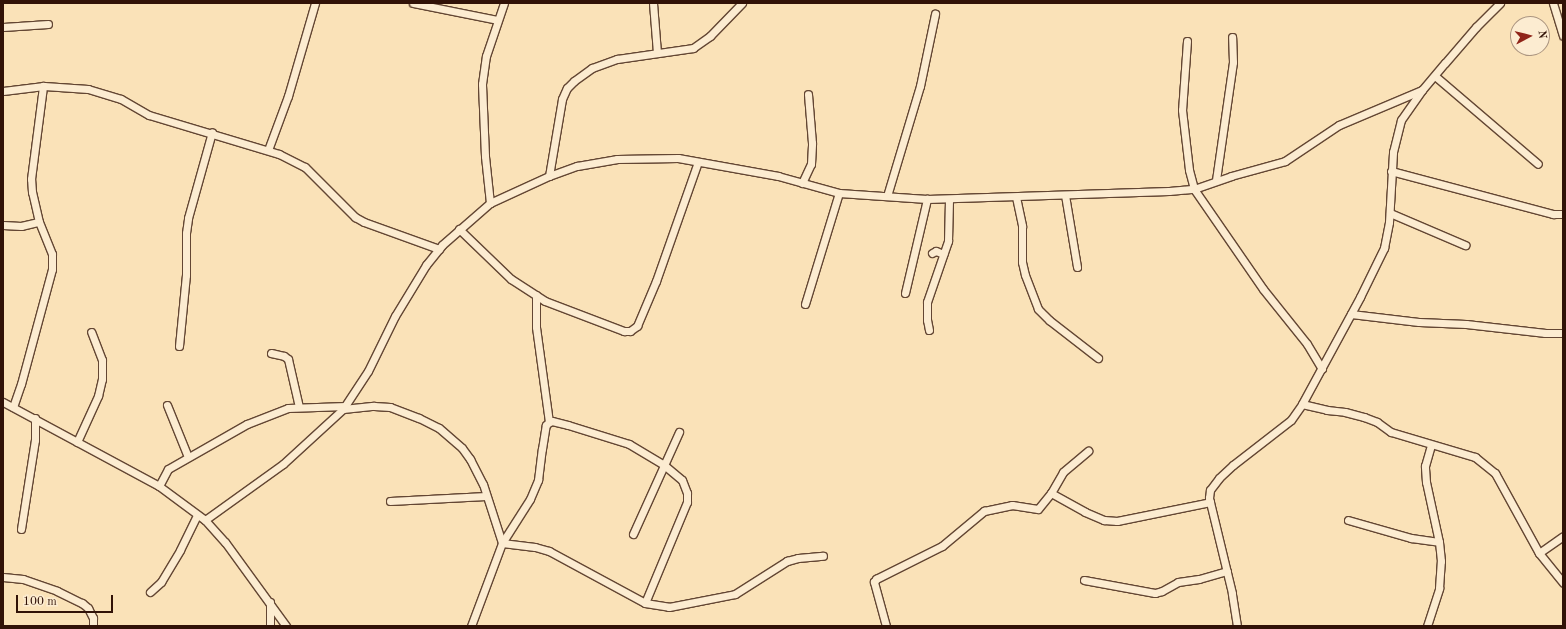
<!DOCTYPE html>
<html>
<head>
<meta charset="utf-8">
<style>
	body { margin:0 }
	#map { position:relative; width:1566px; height:629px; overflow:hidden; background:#fae2b8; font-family:"Old Standard TT",serif }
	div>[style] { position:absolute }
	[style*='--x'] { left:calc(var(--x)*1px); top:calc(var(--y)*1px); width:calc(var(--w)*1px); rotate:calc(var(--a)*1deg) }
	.roads { filter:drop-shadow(1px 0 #634633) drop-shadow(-1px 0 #634633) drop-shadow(0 1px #634633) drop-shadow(0 -1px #634633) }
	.street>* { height:7px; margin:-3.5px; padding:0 3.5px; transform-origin:3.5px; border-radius:3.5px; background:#fcecd1 }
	span { translate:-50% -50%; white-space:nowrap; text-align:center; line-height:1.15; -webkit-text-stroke:4px #fcecd1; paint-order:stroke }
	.frame { position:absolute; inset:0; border:4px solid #311207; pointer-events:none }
	.north { position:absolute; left:1510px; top:16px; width:40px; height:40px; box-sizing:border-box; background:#fcecd1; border:1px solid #ab9580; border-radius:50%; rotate:83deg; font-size:11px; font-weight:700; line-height:16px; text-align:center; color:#311207 }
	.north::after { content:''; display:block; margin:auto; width:14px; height:18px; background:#8f2418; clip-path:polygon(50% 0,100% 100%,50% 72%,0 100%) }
	.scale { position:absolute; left:16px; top:595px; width:97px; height:18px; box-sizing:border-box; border:2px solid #311207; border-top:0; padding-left:5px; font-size:12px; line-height:14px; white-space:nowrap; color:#311207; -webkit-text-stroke:3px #fcecd1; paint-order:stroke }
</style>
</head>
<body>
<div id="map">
	<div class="roads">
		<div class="street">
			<div style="--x:413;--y:3;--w:86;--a:11.4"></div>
			<div style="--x:653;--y:3;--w:50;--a:85.4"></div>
			<div style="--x:1553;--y:3;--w:34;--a:73"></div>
			<div style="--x:3;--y:27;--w:45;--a:-3.8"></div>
			<div style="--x:1187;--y:41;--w:69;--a:94.1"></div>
			<div style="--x:1182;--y:110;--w:60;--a:83.3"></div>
			<div style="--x:1189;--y:170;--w:20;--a:75"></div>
			<div style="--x:1194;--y:189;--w:121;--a:55.4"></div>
			<div style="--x:1263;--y:289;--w:70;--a:51.3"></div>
			<div style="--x:1307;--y:344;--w:29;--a:59"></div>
			<div style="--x:1435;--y:76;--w:135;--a:40.5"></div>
			<div style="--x:3;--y:91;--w:41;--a:-7"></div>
			<div style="--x:44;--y:86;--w:44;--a:3.9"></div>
			<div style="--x:88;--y:89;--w:34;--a:17"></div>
			<div style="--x:121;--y:99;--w:32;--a:30"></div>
			<div style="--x:149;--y:115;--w:136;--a:16.7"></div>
			<div style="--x:279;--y:154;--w:29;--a:27"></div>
			<div style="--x:305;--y:167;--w:71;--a:45"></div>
			<div style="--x:355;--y:217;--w:10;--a:29"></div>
			<div style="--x:364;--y:222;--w:80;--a:19.8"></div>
			<div style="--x:268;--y:150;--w:58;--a:-69.7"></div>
			<div style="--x:288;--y:96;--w:97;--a:-73.8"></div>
			<div style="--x:1391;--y:171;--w:168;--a:14.9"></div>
			<div style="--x:1553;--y:214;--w:10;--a:0"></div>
			<div style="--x:549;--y:176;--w:78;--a:-80.4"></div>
			<div style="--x:562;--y:99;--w:12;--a:-66"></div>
			<div style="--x:567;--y:88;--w:10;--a:-45"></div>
			<div style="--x:574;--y:81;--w:22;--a:-36"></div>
			<div style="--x:592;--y:68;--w:27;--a:-20"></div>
			<div style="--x:617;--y:59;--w:77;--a:-8.2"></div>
			<div style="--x:693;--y:48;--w:21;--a:-35"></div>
			<div style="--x:710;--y:36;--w:46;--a:-45.9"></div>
			<div style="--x:1216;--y:180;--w:119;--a:-81.8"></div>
			<div style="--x:1233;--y:62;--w:25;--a:-92"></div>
			<div style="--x:802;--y:183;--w:21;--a:-65"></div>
			<div style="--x:811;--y:164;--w:21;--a:-87"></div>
			<div style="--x:812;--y:143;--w:49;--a:-94.7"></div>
			<div style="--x:1065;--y:195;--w:73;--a:80.5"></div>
			<div style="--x:887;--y:196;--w:115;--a:-73.3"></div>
			<div style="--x:920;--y:86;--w:74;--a:-78.2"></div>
			<div style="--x:1016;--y:197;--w:30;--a:78"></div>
			<div style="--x:1022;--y:226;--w:36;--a:90"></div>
			<div style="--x:1022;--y:262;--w:13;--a:77"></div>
			<div style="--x:1025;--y:275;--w:36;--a:69"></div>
			<div style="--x:1038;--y:309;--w:16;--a:45"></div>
			<div style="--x:1049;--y:320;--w:62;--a:37.8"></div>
			<div style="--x:490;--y:203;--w:47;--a:-96.1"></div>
			<div style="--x:485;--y:156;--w:72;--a:-92.4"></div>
			<div style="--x:482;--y:84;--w:28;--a:-82"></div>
			<div style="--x:486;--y:56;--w:56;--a:-71.2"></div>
			<div style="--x:1390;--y:213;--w:82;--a:23.1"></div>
			<div style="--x:3;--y:225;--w:18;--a:3"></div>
			<div style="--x:21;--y:226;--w:18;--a:-13"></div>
			<div style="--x:459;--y:229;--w:72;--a:43.9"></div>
			<div style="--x:511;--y:279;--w:40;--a:32.9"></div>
			<div style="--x:545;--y:301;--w:85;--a:20.8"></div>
			<div style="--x:624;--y:331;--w:6;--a:0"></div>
			<div style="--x:630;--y:331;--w:9;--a:-36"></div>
			<div style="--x:637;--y:326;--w:49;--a:-67.1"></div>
			<div style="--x:656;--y:281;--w:126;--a:-70.6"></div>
			<div style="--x:932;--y:253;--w:4;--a:-27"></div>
			<div style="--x:936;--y:251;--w:8;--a:23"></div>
			<div style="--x:905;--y:293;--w:97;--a:-76.8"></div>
			<div style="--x:805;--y:304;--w:116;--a:-73"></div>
			<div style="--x:1351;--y:314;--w:68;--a:6.7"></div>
			<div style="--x:1419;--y:322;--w:47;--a:2.4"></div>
			<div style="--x:1466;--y:324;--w:80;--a:6.5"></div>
			<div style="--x:1545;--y:333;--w:18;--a:0"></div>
			<div style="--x:929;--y:330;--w:10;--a:-101"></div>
			<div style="--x:927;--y:320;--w:18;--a:-90"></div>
			<div style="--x:927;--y:302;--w:65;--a:-71"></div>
			<div style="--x:948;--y:241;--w:42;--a:-88.6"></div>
			<div style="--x:179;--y:346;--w:71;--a:-84.4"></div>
			<div style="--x:186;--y:275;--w:42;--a:-90"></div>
			<div style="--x:186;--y:233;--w:15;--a:-82"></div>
			<div style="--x:188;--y:218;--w:89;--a:-74.4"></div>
			<div style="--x:271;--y:353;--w:13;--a:13"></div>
			<div style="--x:284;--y:356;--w:5;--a:37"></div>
			<div style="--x:288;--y:359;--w:49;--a:77.1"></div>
			<div style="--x:3;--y:402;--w:177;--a:28.3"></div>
			<div style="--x:159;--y:486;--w:57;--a:36.5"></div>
			<div style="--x:205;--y:520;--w:30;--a:48"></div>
			<div style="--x:225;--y:542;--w:104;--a:54"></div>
			<div style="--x:1302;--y:404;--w:26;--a:13"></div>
			<div style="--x:1327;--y:410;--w:18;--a:6"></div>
			<div style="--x:1345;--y:412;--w:20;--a:15"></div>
			<div style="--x:1364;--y:417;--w:14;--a:21"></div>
			<div style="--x:1377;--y:422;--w:17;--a:36"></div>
			<div style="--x:1391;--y:432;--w:88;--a:16.6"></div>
			<div style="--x:1475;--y:457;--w:26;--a:39"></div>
			<div style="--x:1495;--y:473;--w:91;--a:61.2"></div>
			<div style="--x:1539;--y:553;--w:38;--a:51"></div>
			<div style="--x:167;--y:405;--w:56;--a:68"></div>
			<div style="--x:13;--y:407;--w:24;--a:-71"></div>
			<div style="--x:21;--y:384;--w:119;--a:-74.9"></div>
			<div style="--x:52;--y:269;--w:15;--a:-90"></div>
			<div style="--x:52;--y:254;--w:35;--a:-112"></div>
			<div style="--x:39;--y:222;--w:31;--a:-103"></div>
			<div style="--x:32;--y:192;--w:13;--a:-94"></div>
			<div style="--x:31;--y:179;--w:94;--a:-82.6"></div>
			<div style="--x:343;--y:409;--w:31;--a:-6"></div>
			<div style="--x:374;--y:406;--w:16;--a:4"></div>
			<div style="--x:390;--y:407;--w:31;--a:21"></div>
			<div style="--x:419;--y:418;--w:22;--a:27"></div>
			<div style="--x:439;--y:428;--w:30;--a:41"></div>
			<div style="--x:462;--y:448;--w:14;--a:54"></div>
			<div style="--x:470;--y:459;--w:28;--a:63"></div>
			<div style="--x:483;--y:484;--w:62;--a:72.1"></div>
			<div style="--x:502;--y:543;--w:33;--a:7"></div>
			<div style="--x:535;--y:547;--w:15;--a:16"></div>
			<div style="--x:549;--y:551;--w:109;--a:28.4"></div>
			<div style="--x:645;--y:603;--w:24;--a:9"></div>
			<div style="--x:669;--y:607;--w:67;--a:-11.1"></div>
			<div style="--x:735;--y:594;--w:62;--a:-32.4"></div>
			<div style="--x:787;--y:561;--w:11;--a:-15"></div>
			<div style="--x:798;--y:558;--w:25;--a:-5"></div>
			<div style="--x:549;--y:422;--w:3;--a:-18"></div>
			<div style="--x:552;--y:421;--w:16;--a:14"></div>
			<div style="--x:568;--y:425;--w:64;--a:17.3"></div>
			<div style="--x:629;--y:444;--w:41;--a:31"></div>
			<div style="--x:664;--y:465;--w:23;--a:40"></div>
			<div style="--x:682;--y:480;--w:14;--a:69"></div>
			<div style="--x:687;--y:493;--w:9;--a:90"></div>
			<div style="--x:687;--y:502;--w:109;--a:112.6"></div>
			<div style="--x:77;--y:442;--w:51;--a:-65.5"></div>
			<div style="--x:98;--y:396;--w:17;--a:-77"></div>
			<div style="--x:102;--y:379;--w:19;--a:-90"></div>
			<div style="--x:102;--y:360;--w:30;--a:-111"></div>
			<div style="--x:159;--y:486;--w:19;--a:-62"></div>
			<div style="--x:168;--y:469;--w:91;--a:-29.7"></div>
			<div style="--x:247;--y:424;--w:44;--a:-21.3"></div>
			<div style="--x:288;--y:408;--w:58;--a:-2"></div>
			<div style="--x:1051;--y:493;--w:39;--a:29"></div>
			<div style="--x:1085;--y:512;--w:21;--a:23"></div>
			<div style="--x:1104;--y:520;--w:13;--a:4"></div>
			<div style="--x:1117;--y:521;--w:95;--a:-11.5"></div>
			<div style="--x:390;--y:501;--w:96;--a:-3"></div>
			<div style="--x:205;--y:520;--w:96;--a:-35.7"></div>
			<div style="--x:283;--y:464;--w:81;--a:-42.5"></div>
			<div style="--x:343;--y:409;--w:45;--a:-56.7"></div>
			<div style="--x:368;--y:371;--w:61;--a:-63.9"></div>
			<div style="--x:395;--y:316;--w:60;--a:-58.7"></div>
			<div style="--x:426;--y:265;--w:26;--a:-51"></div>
			<div style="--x:442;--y:245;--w:64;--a:-41.2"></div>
			<div style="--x:490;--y:203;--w:65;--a:-24.6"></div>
			<div style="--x:549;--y:176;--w:30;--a:-20"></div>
			<div style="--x:577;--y:166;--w:41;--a:-9.9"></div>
			<div style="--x:617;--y:159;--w:61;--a:-0.9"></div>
			<div style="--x:678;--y:158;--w:102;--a:10.2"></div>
			<div style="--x:778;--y:176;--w:63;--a:15.6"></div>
			<div style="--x:839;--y:193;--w:88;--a:3.9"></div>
			<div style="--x:927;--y:199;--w:242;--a:-1.9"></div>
			<div style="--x:1169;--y:191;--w:25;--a:-5"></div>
			<div style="--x:1194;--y:189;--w:39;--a:-19"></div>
			<div style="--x:1231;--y:176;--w:56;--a:-15.5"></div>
			<div style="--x:1285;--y:161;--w:65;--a:-33.7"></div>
			<div style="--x:1339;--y:125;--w:90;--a:-22.9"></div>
			<div style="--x:1348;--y:520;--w:66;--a:15.9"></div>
			<div style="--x:1411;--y:538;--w:28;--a:8"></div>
			<div style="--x:21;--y:529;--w:90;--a:-81.1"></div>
			<div style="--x:35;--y:440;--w:22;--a:-90"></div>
			<div style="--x:633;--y:534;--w:112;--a:-65.7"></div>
			<div style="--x:1539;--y:553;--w:29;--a:-35"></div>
			<div style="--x:3;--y:577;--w:20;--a:6"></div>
			<div style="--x:23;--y:579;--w:36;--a:19"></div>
			<div style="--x:57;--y:591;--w:28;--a:26"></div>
			<div style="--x:82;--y:603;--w:8;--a:40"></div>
			<div style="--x:88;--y:608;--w:11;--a:63"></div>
			<div style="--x:93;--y:618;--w:8;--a:90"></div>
			<div style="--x:1084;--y:580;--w:72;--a:10.4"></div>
			<div style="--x:1155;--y:593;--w:7;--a:-16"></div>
			<div style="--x:1162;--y:591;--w:18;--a:-29"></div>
			<div style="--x:1178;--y:582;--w:21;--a:-8"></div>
			<div style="--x:1199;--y:579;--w:29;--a:-16"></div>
			<div style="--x:150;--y:592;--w:15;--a:-42"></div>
			<div style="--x:161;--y:582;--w:37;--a:-59"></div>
			<div style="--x:180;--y:550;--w:39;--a:-64"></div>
			<div style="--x:270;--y:626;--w:24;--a:-90"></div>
			<div style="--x:471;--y:626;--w:89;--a:-69.5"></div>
			<div style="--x:502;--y:543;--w:52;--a:-57.5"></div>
			<div style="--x:530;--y:499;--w:21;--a:-67"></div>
			<div style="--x:538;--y:480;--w:31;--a:-83"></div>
			<div style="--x:542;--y:449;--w:24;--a:-81"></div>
			<div style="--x:546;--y:425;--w:4;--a:-45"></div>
			<div style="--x:549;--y:422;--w:96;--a:-97.8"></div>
			<div style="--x:536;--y:327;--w:32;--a:-90"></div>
			<div style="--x:886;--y:626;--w:46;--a:-105.3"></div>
			<div style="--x:874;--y:582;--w:4;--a:-56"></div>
			<div style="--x:876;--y:579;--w:74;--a:-26.6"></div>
			<div style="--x:942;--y:546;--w:55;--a:-39.8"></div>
			<div style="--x:984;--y:511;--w:29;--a:-12"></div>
			<div style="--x:1012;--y:505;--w:26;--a:9"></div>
			<div style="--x:1038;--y:509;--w:21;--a:-51"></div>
			<div style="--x:1051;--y:493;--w:24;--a:-60"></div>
			<div style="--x:1063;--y:472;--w:33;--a:-40"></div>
			<div style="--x:1237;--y:626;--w:33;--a:-99"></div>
			<div style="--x:1232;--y:593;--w:98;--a:-103.6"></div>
			<div style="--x:1209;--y:498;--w:8;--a:-83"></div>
			<div style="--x:1210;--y:490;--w:15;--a:-53"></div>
			<div style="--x:1219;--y:478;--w:19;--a:-43"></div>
			<div style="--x:1233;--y:465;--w:73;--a:-37.8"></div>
			<div style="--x:1291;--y:420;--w:19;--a:-55"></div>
			<div style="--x:1302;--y:404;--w:122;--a:-61.5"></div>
			<div style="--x:1360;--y:297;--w:55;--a:-63.9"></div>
			<div style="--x:1384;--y:248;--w:26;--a:-79"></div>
			<div style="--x:1389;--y:222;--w:70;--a:-86.7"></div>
			<div style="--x:1393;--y:152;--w:33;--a:-76"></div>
			<div style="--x:1401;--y:120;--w:37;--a:-55"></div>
			<div style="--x:1422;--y:90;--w:35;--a:-50"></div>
			<div style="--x:1445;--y:63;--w:48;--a:-49.3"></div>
			<div style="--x:1476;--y:27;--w:34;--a:-45"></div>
			<div style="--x:1427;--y:626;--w:40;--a:-72"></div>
			<div style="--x:1439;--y:588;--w:27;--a:-86"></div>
			<div style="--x:1441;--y:561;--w:19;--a:-96"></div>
			<div style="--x:1439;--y:542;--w:61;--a:-102.2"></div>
			<div style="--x:1426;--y:482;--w:16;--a:-94"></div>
			<div style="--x:1425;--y:466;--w:22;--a:-74"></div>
		</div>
	</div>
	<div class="frame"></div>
	<div class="north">N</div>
	<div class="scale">100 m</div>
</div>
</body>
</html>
